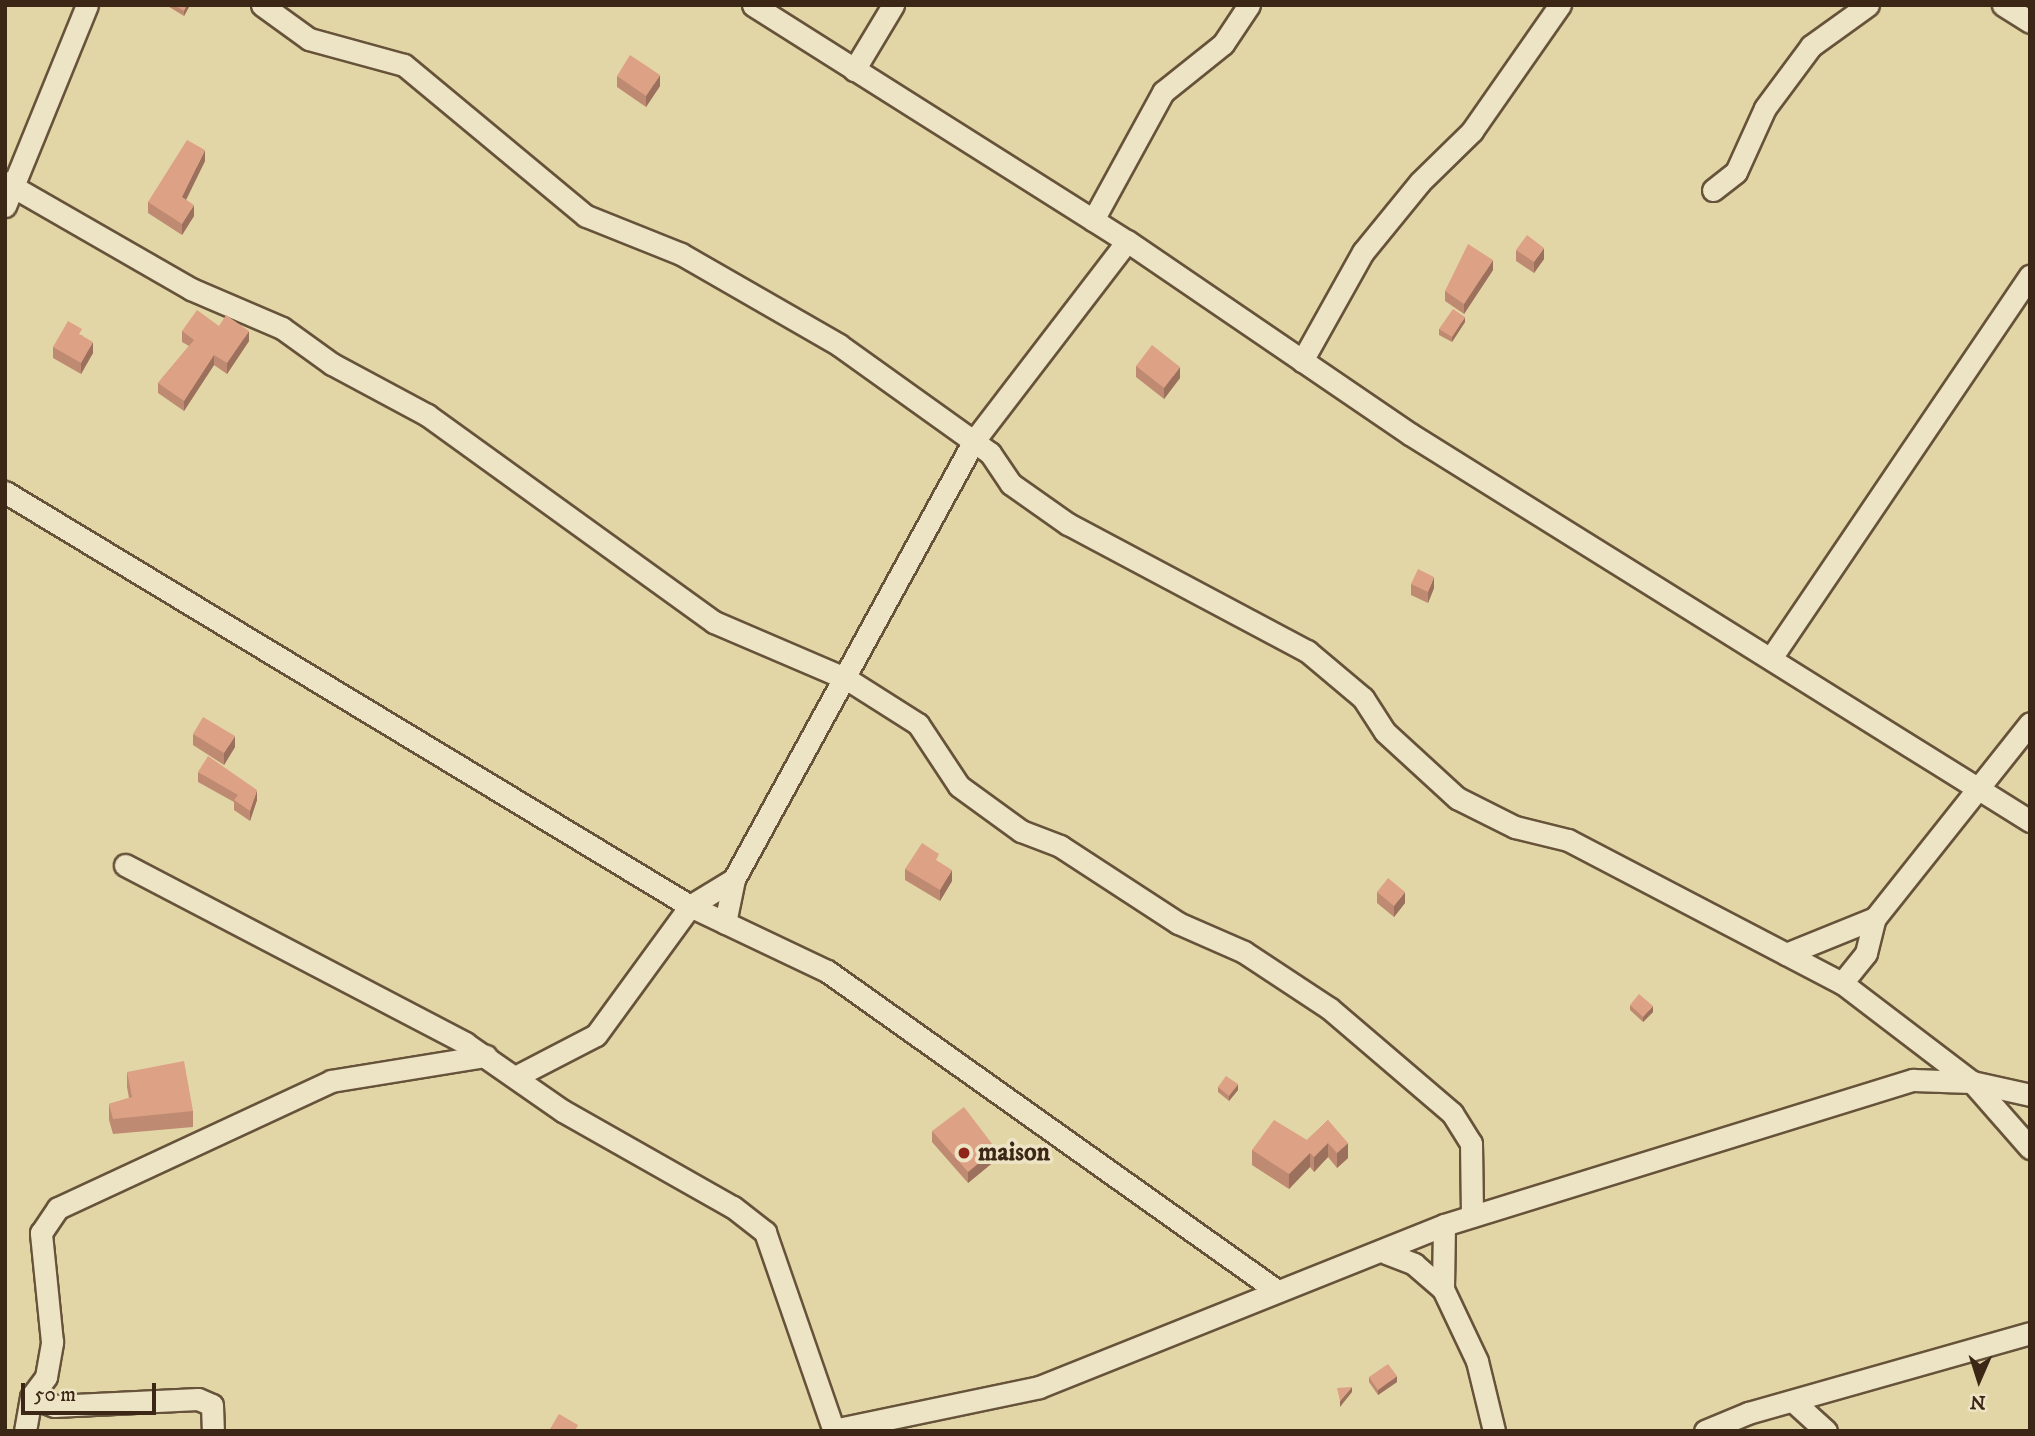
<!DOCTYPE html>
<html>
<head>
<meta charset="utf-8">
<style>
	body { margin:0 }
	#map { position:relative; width:2035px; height:1436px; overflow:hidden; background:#e3d6a6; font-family:"IM FELL DW Pica",serif }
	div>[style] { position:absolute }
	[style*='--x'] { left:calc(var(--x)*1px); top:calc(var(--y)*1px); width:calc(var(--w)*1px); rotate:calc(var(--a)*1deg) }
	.roads { filter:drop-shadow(2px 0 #66533a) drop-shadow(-2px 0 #66533a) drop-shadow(0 2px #66533a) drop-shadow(0 -2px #66533a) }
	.street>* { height:21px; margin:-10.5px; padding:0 10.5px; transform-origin:10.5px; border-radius:10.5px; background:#ede4c5 }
	.wall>* { inset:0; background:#be8a72 }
	.shaded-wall>* { inset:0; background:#9b715d }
	.building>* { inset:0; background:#dda185 }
	.dots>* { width:19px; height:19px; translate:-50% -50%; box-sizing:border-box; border:4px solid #ede4c5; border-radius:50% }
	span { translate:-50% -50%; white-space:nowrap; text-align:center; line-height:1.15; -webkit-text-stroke:7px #ede4c5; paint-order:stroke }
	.poi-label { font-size:26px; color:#3c2716; font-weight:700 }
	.left { translate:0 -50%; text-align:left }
	.frame { position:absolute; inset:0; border:7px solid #3c2716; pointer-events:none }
	.north { position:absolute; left:1944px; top:1345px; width:70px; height:70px; -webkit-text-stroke:5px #ede4c5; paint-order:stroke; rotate:183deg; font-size:19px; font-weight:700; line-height:28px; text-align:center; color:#3c2716 }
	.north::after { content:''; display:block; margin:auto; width:24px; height:32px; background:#3c2716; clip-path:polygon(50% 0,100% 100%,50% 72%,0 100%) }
	.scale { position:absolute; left:21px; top:1383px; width:135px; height:32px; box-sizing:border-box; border:4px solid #3c2716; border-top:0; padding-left:9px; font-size:21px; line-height:24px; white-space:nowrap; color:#3c2716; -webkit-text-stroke:5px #ede4c5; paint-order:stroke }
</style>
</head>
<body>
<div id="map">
	<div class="roads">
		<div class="street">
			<div style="--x:262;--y:5;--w:58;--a:35.9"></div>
			<div style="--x:309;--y:39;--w:98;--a:15.3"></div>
			<div style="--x:404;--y:65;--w:236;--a:39.7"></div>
			<div style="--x:586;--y:216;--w:102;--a:21.8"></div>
			<div style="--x:681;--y:254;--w:182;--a:29.9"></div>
			<div style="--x:839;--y:345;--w:186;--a:35.6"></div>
			<div style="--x:990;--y:453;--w:37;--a:56"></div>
			<div style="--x:1011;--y:484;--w:70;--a:35.1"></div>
			<div style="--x:1068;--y:524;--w:271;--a:28"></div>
			<div style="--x:1307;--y:651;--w:73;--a:40"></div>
			<div style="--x:1363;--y:698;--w:40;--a:57.1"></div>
			<div style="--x:1385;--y:732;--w:98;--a:42.5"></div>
			<div style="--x:1457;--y:798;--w:65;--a:26.6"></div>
			<div style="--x:1515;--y:827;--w:55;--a:13.8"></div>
			<div style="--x:1568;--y:840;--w:309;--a:27.6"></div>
			<div style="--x:1842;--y:983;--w:163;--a:37.3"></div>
			<div style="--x:1972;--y:1082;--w:88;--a:48.7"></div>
			<div style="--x:753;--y:5;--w:442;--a:32.3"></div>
			<div style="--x:1127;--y:241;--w:343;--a:34.3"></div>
			<div style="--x:1410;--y:434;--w:731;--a:31.97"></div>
			<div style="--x:2003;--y:5;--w:32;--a:32"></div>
			<div style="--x:854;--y:70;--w:76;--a:-59"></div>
			<div style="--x:5;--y:182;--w:215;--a:29.9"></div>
			<div style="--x:191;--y:289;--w:99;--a:23.2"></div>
			<div style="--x:282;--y:328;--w:62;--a:35.8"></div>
			<div style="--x:332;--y:364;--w:108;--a:28.2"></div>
			<div style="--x:427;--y:415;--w:354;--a:35.8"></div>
			<div style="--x:714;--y:622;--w:145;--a:23.2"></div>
			<div style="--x:847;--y:679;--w:84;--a:32.4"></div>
			<div style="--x:918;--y:724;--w:74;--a:56.5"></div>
			<div style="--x:959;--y:786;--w:77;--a:36"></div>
			<div style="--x:1021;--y:831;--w:42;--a:21"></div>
			<div style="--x:1060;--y:846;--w:141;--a:33.1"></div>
			<div style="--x:1178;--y:923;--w:72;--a:23.7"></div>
			<div style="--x:1244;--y:952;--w:102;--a:33.4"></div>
			<div style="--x:1329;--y:1008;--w:162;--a:40.5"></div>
			<div style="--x:1452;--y:1113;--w:36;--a:58"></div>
			<div style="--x:1471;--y:1143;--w:73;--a:89.2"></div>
			<div style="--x:1713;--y:190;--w:29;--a:-38"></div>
			<div style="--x:1736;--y:172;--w:70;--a:-65.6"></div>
			<div style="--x:1765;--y:108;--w:77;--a:-53.4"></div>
			<div style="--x:1811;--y:46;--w:70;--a:-35.7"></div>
			<div style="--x:5;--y:206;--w:217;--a:-67.8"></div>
			<div style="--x:1093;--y:220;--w:146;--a:-61.3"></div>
			<div style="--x:1163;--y:92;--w:77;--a:-38.7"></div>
			<div style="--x:1223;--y:44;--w:47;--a:-56.3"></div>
			<div style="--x:1302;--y:361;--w:125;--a:-60.8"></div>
			<div style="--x:1363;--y:252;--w:90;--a:-50.8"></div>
			<div style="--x:1420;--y:182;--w:73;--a:-44.4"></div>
			<div style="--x:1472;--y:131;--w:154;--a:-55.1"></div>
			<div style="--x:5;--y:492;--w:800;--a:31.15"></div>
			<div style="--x:690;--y:906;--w:152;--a:25.4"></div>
			<div style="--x:827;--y:971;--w:547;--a:35.4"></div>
			<div style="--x:1771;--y:658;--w:462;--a:-55.9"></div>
			<div style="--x:125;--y:865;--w:384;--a:27.6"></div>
			<div style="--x:465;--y:1043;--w:119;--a:34.8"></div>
			<div style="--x:563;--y:1111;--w:195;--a:29.5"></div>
			<div style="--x:733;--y:1207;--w:41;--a:38"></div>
			<div style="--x:765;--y:1232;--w:211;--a:70.9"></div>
			<div style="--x:725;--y:923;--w:45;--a:-78.4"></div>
			<div style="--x:1786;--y:954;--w:96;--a:-22"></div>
			<div style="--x:1875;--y:918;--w:249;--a:-51.5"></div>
			<div style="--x:1842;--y:983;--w:38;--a:-51"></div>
			<div style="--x:1866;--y:953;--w:36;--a:-76"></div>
			<div style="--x:515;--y:1077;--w:91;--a:-27.4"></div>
			<div style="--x:596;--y:1035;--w:160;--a:-53.9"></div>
			<div style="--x:690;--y:906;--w:52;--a:-31.5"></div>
			<div style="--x:734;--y:879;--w:498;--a:-61.3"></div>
			<div style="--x:973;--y:442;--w:253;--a:-52.5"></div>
			<div style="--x:1444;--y:1225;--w:64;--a:90.9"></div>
			<div style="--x:1443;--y:1289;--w:80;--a:64.7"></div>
			<div style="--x:1477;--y:1361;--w:72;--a:76.3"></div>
			<div style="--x:1386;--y:1253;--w:30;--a:21"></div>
			<div style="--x:1414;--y:1264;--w:38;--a:41"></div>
			<div style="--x:31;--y:1397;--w:25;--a:21"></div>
			<div style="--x:54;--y:1406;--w:144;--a:-2.8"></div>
			<div style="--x:198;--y:1399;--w:15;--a:23"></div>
			<div style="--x:212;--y:1405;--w:26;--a:88"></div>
			<div style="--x:1794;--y:1402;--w:43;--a:42.2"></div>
			<div style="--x:834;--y:1430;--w:209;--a:-11.8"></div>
			<div style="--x:1039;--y:1387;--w:436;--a:-21.8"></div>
			<div style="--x:1444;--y:1225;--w:491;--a:-17.2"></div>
			<div style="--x:1913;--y:1080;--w:59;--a:1.9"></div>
			<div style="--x:1972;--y:1082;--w:59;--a:12.6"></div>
			<div style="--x:25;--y:1431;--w:35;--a:-80"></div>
			<div style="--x:31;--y:1397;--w:25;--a:-53"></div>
			<div style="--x:46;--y:1377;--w:36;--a:-80"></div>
			<div style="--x:52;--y:1342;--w:110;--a:-95.8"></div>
			<div style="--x:41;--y:1233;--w:30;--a:-56"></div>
			<div style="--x:58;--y:1208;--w:301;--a:-24.9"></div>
			<div style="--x:331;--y:1081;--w:157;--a:-9.2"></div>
			<div style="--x:1705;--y:1431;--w:47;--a:-22.7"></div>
			<div style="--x:1748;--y:1413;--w:293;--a:-15.8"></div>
		</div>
	</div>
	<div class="wall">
		<div style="clip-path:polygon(166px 5px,190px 5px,184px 16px)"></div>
		<div style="clip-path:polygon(617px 76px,660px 86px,646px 107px,617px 87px)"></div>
		<div style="clip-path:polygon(205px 161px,186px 200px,194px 216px,182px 235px,148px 213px,148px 202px)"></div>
		<div style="clip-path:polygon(1516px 250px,1544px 259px,1534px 273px,1516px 261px)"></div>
		<div style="clip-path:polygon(1493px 270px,1464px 314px,1445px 301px,1445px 291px)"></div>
		<div style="clip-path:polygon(1465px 322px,1452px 342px,1439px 335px,1439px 329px)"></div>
		<div style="clip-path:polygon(219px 326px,249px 341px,227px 374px,214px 365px,184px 411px,158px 393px,158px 383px,189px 346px,182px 342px,182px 331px)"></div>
		<div style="clip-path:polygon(82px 335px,93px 353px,81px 374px,53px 358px,53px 347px)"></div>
		<div style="clip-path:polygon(1136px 366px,1180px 378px,1164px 399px,1136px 377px)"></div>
		<div style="clip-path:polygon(1411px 584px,1434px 588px,1428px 603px,1411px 595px)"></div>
		<div style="clip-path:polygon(193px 734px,235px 747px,224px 765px,193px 745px)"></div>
		<div style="clip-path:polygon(198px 772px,257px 800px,250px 821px,234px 810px,234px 802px,198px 782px)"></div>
		<div style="clip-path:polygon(939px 862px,952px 881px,940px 901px,905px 880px,905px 869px)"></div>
		<div style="clip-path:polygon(1377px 892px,1405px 903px,1394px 917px,1377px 903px)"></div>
		<div style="clip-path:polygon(1630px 1005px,1653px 1012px,1643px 1022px,1630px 1010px)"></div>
		<div style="clip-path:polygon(127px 1072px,193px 1111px,193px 1127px,113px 1134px,109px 1120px,109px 1104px,129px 1098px,127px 1087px)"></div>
		<div style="clip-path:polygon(1218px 1087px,1238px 1090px,1229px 1101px,1218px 1092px)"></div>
		<div style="clip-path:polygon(1328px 1120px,1348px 1158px,1337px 1168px,1328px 1157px,1314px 1172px,1310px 1167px,1289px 1189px,1252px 1165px,1252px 1150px,1307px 1140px)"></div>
		<div style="clip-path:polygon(932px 1131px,996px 1160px,968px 1183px,932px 1142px)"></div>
		<div style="clip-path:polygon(1369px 1377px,1397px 1382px,1378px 1395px,1369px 1382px)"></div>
	</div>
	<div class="shaded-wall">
		<div style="clip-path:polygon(187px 5px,190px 5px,184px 16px,184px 11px)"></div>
		<div style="clip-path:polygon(660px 75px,660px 86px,646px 107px,646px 96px)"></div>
		<div style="clip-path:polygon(205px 150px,205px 161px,182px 208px,182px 197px)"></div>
		<div style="clip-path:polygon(194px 205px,194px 216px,182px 235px,182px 224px)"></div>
		<div style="clip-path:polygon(1544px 248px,1544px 259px,1534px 273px,1534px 262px)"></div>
		<div style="clip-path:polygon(1493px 260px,1493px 270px,1464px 314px,1464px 304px)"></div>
		<div style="clip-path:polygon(1465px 317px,1465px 322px,1452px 342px,1452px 337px)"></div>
		<div style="clip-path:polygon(249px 331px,249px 341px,227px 374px,227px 363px)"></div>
		<div style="clip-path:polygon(93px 342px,93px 353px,81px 374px,81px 363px)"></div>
		<div style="clip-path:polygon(214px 355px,214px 365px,184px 411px,184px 401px)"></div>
		<div style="clip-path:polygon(1180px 367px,1180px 378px,1164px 399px,1164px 388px)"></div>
		<div style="clip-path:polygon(1434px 577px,1434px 588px,1428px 603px,1428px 592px)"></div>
		<div style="clip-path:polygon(235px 736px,235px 747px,224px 765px,224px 753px)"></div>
		<div style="clip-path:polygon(257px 790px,257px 800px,250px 821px,250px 811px)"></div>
		<div style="clip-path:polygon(952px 870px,952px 881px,940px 901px,940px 890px)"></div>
		<div style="clip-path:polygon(1405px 892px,1405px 903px,1394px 917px,1394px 906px)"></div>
		<div style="clip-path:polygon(1653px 1006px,1653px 1012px,1643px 1022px,1643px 1017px)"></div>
		<div style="clip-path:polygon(1238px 1084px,1238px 1090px,1229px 1101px,1229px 1096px)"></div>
		<div style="clip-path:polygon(1328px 1143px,1328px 1157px,1314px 1172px,1314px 1157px)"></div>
		<div style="clip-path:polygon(1348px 1143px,1348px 1158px,1337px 1168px,1337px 1153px)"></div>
		<div style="clip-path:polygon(996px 1149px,996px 1160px,968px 1183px,968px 1172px)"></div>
		<div style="clip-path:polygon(1310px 1153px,1310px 1167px,1289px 1189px,1289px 1174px)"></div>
		<div style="clip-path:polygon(1397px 1376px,1397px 1382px,1378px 1395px,1378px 1390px)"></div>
		<div style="clip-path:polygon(1352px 1387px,1352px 1392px,1340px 1407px,1340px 1401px)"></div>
	</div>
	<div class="building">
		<div style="clip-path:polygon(174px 5px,187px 5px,184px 11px)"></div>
		<div style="clip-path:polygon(630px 55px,660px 75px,646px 96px,617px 76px)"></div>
		<div style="clip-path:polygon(187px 140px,205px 150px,182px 197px,194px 205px,182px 224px,148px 202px)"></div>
		<div style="clip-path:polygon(1527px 235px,1544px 248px,1534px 262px,1516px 250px)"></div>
		<div style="clip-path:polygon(1468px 244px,1493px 260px,1464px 304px,1445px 291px)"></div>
		<div style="clip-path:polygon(1453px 309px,1465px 317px,1452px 337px,1439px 329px)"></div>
		<div style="clip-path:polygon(197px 310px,219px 326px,226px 315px,249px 331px,227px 363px,214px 355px,184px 401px,158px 383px,194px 340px,182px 331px)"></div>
		<div style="clip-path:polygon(68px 321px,82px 329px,79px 334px,93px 342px,81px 363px,53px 347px)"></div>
		<div style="clip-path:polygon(1152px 345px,1180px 367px,1164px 388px,1136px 366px)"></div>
		<div style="clip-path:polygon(1418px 569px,1434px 577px,1428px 592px,1411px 584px)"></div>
		<div style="clip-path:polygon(203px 717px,235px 736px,224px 753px,193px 734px)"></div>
		<div style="clip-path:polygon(208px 756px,257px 790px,250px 811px,234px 800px,238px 795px,198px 772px)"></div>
		<div style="clip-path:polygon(922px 843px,939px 854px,936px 860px,952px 870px,940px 890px,905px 869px)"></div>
		<div style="clip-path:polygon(1388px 878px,1405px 892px,1394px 906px,1377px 892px)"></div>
		<div style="clip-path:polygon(1639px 994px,1653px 1006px,1643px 1017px,1630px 1005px)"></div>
		<div style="clip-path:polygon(184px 1061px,193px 1111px,113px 1119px,109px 1104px,132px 1097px,127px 1072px)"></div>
		<div style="clip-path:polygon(1226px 1076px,1238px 1084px,1229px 1096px,1218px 1087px)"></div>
		<div style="clip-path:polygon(964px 1107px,996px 1149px,968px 1172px,932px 1131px)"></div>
		<div style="clip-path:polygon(1274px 1120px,1307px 1140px,1328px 1120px,1348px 1143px,1337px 1153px,1328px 1143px,1314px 1157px,1310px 1153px,1289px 1174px,1252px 1150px)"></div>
		<div style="clip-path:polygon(1388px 1364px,1397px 1376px,1378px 1390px,1369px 1377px)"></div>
		<div style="clip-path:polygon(1352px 1387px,1340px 1401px,1337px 1388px)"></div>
		<div style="clip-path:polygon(559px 1414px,578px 1425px,575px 1431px,554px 1431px,550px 1429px)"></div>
	</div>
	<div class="dots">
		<div style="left:964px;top:1153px;background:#8f2418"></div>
	</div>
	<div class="poi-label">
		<span class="left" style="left:978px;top:1153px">maison</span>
	</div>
	<div class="frame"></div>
	<div class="north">N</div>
	<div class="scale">50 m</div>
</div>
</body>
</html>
